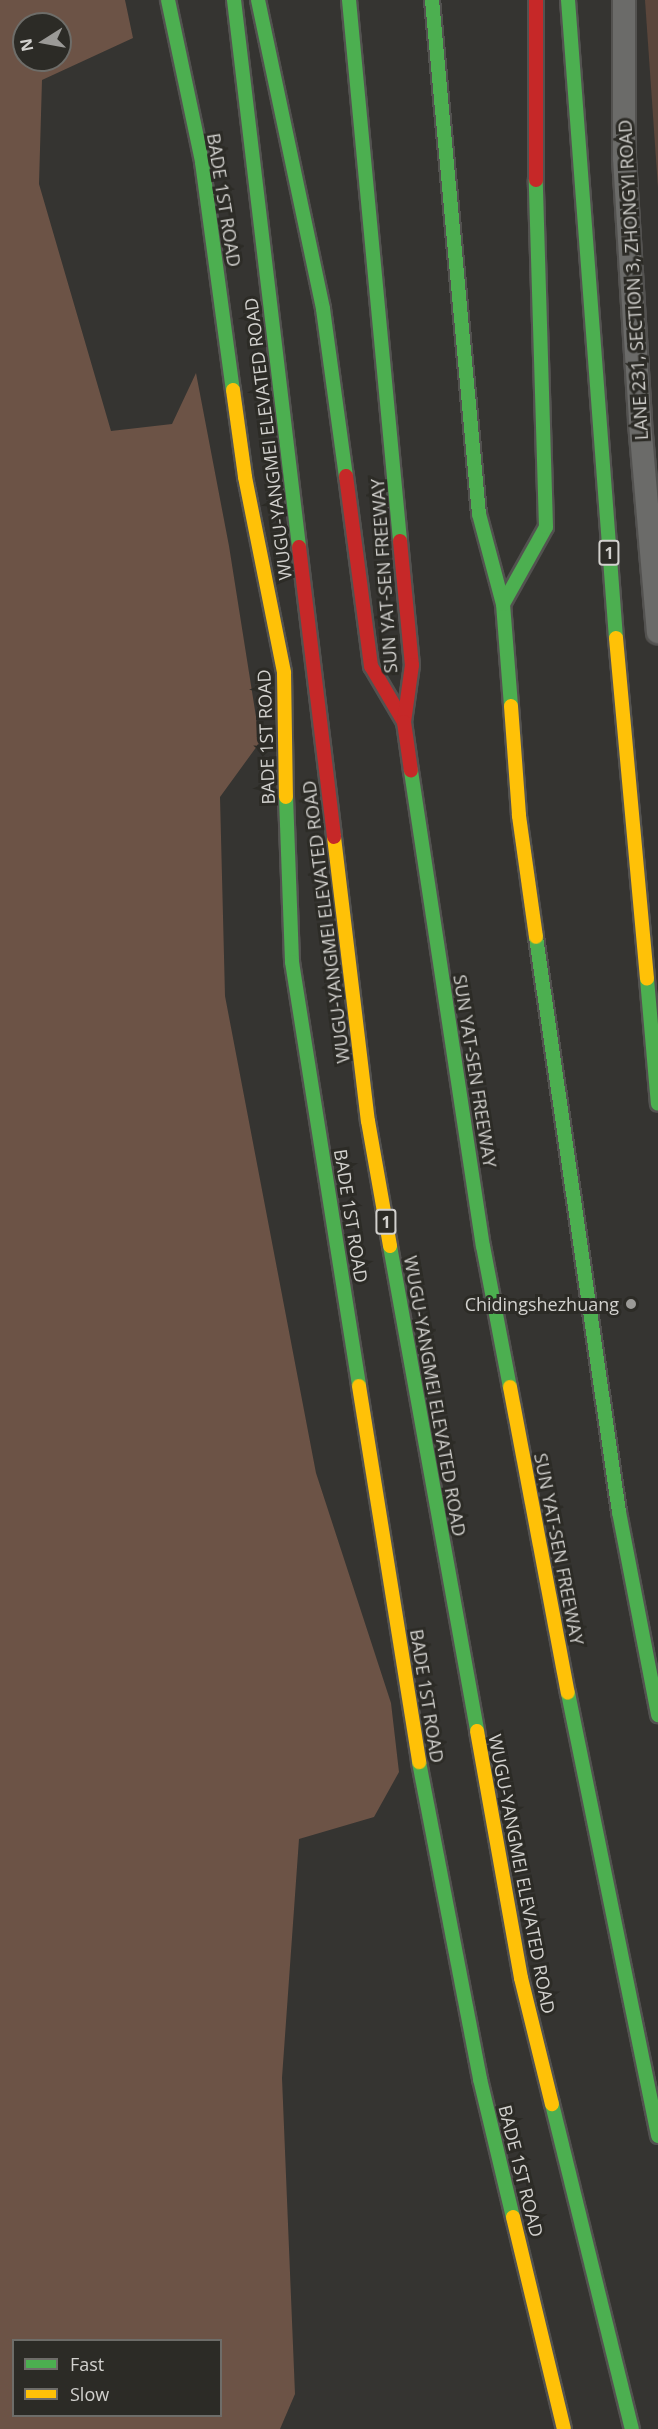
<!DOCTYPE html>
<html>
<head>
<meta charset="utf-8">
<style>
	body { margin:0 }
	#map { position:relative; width:658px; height:2429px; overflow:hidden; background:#353431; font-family:"Open Sans",sans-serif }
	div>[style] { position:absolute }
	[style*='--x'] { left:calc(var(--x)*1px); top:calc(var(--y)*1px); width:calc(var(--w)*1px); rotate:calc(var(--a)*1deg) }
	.green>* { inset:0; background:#5b463b }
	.forest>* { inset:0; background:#6c5346 }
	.roads { filter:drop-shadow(2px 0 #535250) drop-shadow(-2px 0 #535250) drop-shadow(0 2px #535250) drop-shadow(0 -2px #535250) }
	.street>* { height:22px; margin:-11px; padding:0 11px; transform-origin:11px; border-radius:11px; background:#6b6b69 }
	.fast>* { height:14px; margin:-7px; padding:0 7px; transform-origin:7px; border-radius:7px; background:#4caf50 }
	.slow>* { height:14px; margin:-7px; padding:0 7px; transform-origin:7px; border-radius:7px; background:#ffc107 }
	.jam>* { height:14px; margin:-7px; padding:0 7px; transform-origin:7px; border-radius:7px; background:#c62828 }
	.dots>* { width:16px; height:16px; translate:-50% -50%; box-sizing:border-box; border:3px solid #2c2b26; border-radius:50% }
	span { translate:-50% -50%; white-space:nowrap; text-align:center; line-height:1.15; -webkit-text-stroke:6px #2c2b26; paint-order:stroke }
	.shield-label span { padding:2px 4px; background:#2c2b26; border:2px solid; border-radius:4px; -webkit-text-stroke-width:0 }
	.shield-label { font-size:16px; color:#d2d1ce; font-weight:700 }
	.street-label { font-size:18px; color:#d2d1ce }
	.poi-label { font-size:18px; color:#d2d1ce }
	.right { translate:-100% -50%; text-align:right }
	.legend { position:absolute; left:12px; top:2339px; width:210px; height:78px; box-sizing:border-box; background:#2c2b26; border:2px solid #6e6d69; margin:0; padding:8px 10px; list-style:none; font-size:18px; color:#d2d1ce }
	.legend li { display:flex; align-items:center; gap:12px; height:30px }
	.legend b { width:30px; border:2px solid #6e6d69 }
	.north { position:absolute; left:12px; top:12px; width:60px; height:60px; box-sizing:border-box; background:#2c2b26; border:2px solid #6e6d69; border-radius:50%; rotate:259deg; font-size:16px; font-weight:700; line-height:24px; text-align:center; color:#d2d1ce }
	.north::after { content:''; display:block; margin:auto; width:21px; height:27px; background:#9b9a97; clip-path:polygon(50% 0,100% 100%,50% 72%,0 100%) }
</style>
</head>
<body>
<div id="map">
	<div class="green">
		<div style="clip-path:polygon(645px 0,658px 0,658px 188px)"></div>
	</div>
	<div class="forest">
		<div style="clip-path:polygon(evenodd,0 0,125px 0,133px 38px,42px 80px,39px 184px,111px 431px,172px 424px,196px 373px,229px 546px,260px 742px,220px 797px,225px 996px,316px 1473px,391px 1703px,399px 1772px,374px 1817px,299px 1839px,282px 2078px,295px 2394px,280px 2429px,0 2429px,0 0,24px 24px,60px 24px,60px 60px,24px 60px,24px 24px,0 0,14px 2340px,220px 2340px,220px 2416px,14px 2416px,14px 2340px)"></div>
	</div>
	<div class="roads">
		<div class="street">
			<div style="--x:624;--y:0;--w:158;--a:90"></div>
			<div style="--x:624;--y:158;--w:265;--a:86.5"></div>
			<div style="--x:640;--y:423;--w:210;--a:85.1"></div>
		</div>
		<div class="fast">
			<div style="--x:168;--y:0;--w:166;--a:78.1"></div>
			<div style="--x:202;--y:162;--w:230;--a:82.3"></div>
			<div style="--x:234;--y:0;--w:551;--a:83.22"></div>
			<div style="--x:258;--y:0;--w:316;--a:78.1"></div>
			<div style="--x:323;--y:309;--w:169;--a:82.2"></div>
			<div style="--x:349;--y:0;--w:543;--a:84.61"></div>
			<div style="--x:432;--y:0;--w:516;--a:84.78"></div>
			<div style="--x:479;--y:514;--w:93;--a:75.1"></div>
			<div style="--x:503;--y:604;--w:102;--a:85.5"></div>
			<div style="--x:568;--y:0;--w:640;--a:85.7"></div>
			<div style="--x:503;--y:604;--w:88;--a:-60.8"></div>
			<div style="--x:546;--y:527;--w:347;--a:-91.7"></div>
			<div style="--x:411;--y:771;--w:480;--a:81.4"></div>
			<div style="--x:483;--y:1246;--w:144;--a:79.2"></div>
			<div style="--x:286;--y:797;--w:165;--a:87.9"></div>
			<div style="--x:292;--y:962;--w:429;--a:81"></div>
			<div style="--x:536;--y:937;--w:581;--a:81.79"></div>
			<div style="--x:619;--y:1512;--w:207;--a:79.1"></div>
			<div style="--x:647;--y:979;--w:125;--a:85"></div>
			<div style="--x:390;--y:1246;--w:493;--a:79.8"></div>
			<div style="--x:568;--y:1693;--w:452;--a:78.5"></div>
			<div style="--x:419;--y:1762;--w:323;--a:79.1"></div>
			<div style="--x:480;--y:2079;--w:142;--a:76.6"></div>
			<div style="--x:552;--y:2104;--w:335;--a:76.2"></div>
		</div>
		<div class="slow">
			<div style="--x:233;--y:390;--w:88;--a:82.1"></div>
			<div style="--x:245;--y:477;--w:200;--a:78.7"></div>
			<div style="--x:284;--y:673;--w:124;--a:89.1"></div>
			<div style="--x:616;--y:638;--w:342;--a:84.8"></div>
			<div style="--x:511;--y:706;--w:110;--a:85.8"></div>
			<div style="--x:519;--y:816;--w:122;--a:82"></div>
			<div style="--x:334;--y:837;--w:286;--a:83.2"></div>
			<div style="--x:368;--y:1121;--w:127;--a:80"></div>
			<div style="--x:359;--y:1386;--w:381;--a:80.9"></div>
			<div style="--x:510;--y:1387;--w:311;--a:79.3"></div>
			<div style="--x:477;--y:1731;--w:251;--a:79.9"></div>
			<div style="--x:521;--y:1978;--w:130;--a:76.2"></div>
			<div style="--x:513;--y:2217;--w:218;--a:76.5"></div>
		</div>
		<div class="jam">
			<div style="--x:536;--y:0;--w:180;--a:90"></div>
			<div style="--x:346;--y:476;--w:192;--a:82.5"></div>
			<div style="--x:371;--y:666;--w:65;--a:59.5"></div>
			<div style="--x:400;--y:541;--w:125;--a:84.5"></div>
			<div style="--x:412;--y:665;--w:58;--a:98"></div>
			<div style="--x:404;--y:722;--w:49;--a:81.9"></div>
			<div style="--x:299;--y:547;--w:292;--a:83.1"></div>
		</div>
	</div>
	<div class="dots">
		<div style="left:631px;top:1304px;background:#9b9a97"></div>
	</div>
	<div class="shield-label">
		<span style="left:609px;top:553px">1</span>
		<span style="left:386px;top:1222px">1</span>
	</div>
	<div class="street-label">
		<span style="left:224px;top:200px;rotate:81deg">BADE 1ST ROAD</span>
		<span style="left:633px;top:280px;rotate:-93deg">LANE 231, SECTION 3, ZHONGYI ROAD</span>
		<span style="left:268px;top:439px;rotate:-97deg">WUGU-YANGMEI ELEVATED ROAD</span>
		<span style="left:384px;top:576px;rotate:-94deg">SUN YAT-SEN FREEWAY</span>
		<span style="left:266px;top:737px;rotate:-92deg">BADE 1ST ROAD</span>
		<span style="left:326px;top:922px;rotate:-97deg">WUGU-YANGMEI ELEVATED ROAD</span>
		<span style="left:475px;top:1071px;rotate:81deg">SUN YAT-SEN FREEWAY</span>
		<span style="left:351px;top:1216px;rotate:81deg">BADE 1ST ROAD</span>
		<span style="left:435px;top:1396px;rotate:80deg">WUGU-YANGMEI ELEVATED ROAD</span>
		<span style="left:559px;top:1549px;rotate:79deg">SUN YAT-SEN FREEWAY</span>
		<span style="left:427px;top:1696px;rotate:81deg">BADE 1ST ROAD</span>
		<span style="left:522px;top:1874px;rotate:79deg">WUGU-YANGMEI ELEVATED ROAD</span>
		<span style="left:521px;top:2171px;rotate:76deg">BADE 1ST ROAD</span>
	</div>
	<div class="poi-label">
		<span class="right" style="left:619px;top:1304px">Chidingshezhuang</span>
	</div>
	<ul class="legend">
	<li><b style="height:8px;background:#4caf50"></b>Fast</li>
	<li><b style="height:8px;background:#ffc107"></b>Slow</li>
	</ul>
	<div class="north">N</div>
</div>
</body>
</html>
